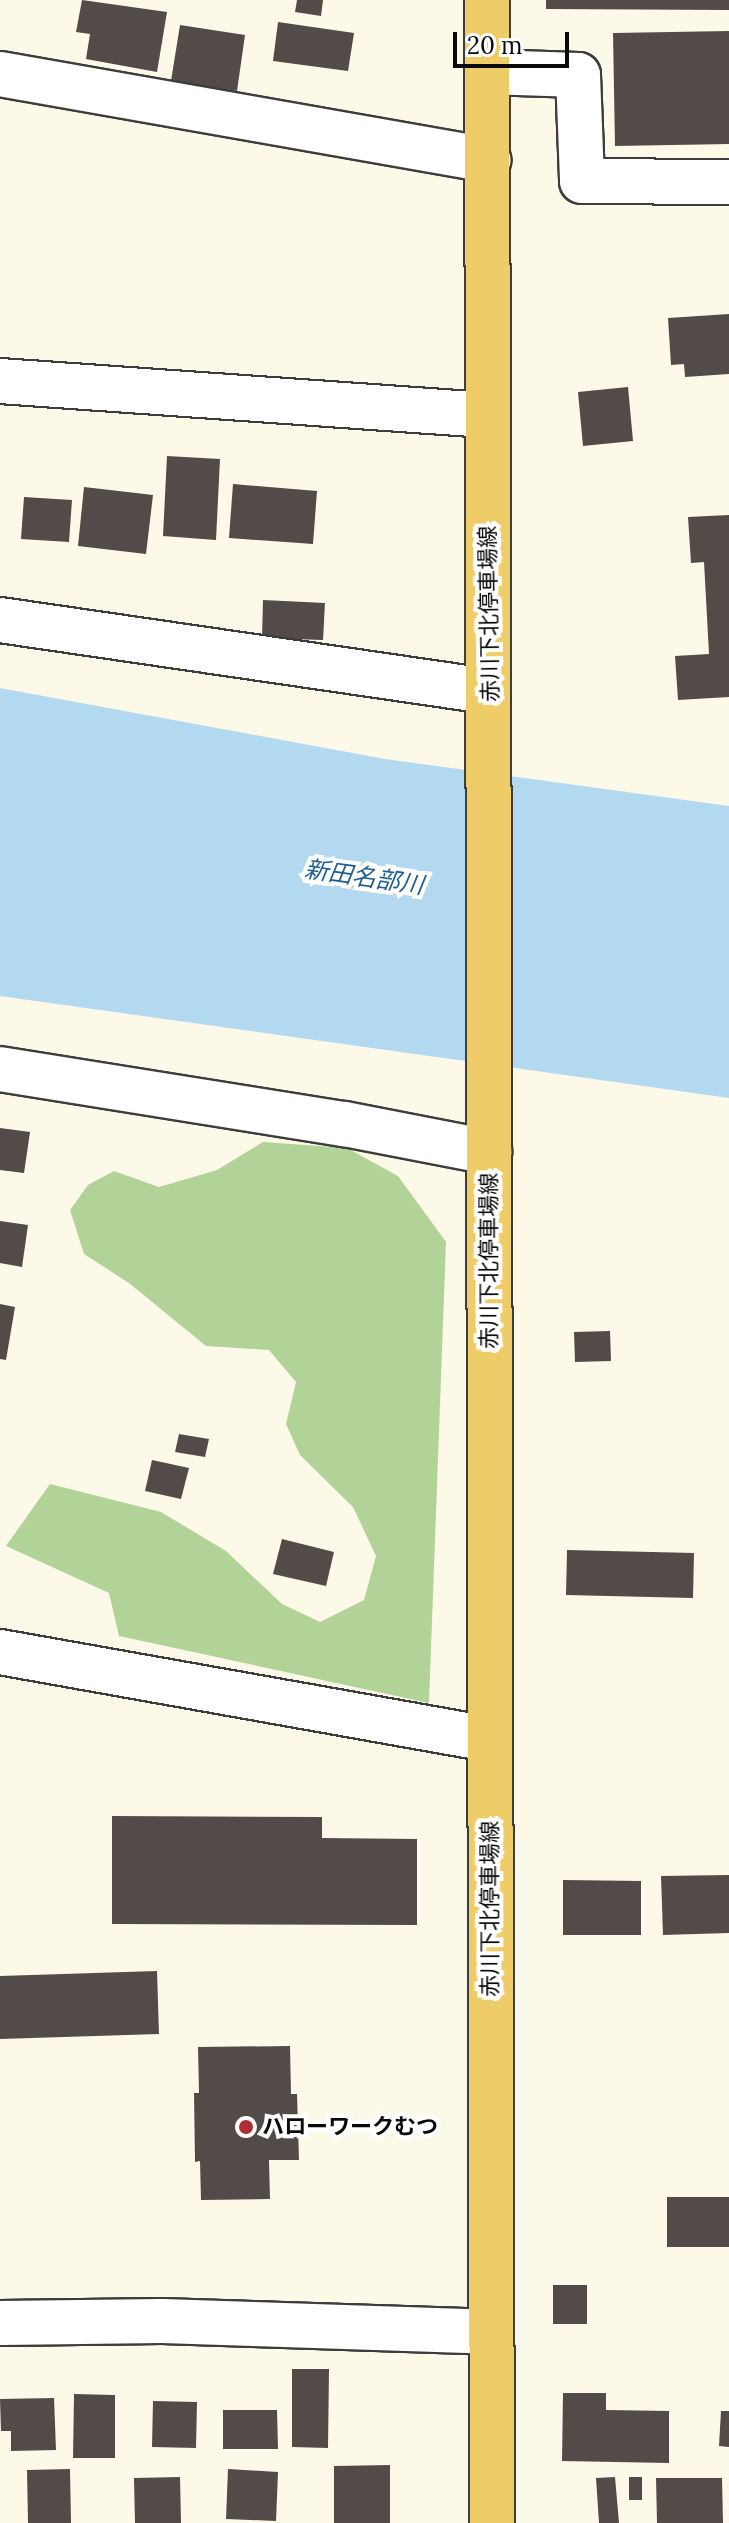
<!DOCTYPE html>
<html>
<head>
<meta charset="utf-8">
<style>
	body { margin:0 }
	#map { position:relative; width:729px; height:2523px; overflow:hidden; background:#fdf9e9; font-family:Lora,"Noto Sans JP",serif }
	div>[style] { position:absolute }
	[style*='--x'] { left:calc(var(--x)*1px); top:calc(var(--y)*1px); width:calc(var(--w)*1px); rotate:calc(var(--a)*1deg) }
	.forest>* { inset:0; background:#b2d397 }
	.water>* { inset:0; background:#b2d9f0 }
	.building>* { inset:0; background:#524b47 }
	.roads { filter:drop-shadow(2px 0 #3d3d3d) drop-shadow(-2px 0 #3d3d3d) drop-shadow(0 2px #3d3d3d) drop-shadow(0 -2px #3d3d3d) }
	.minor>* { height:44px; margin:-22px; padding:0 22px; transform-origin:22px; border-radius:22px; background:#fff }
	.major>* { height:44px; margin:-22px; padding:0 22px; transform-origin:22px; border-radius:22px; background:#eecd68 }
	.dots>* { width:22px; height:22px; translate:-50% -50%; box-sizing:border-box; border:4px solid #fff; border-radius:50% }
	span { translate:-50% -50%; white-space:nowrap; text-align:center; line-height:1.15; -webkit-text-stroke:8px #fff; paint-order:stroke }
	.street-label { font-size:22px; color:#0a0a0a }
	.poi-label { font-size:22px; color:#0a0a0a; font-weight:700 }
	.left { translate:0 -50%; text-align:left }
	.water-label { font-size:24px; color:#1f5f91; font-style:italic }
	.scale { position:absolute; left:453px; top:32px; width:116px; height:36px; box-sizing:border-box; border:4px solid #0a0a0a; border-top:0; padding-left:10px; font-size:24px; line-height:28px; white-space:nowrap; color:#0a0a0a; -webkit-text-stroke:6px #fff; paint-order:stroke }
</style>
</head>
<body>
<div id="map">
	<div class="forest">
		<div style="clip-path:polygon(263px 1142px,347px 1148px,398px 1176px,446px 1242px,429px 1703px,119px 1636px,109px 1593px,6px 1546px,50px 1484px,161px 1512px,226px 1551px,282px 1604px,320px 1622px,364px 1600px,376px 1556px,353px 1507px,300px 1455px,286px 1424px,296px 1382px,269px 1350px,206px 1346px,129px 1283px,84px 1254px,70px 1210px,88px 1185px,114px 1171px,159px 1187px,217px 1170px)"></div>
	</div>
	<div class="water">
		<div style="clip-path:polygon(0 688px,385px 759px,729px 806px,729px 1098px,0 996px)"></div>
	</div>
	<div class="building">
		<div style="clip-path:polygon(82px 0,167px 12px,157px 72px,86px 59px,90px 34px,76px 32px)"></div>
		<div style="clip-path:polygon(297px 0,323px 0,321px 16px,295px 12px)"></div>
		<div style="clip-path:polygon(546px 0,729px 0,729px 10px,546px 9px)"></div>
		<div style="clip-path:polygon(278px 22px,354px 33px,348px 71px,273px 61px)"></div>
		<div style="clip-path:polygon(180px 25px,245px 35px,237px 91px,171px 81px)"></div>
		<div style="clip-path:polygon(729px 31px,729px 144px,615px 146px,613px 33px)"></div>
		<div style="clip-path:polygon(729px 314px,729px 374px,685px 377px,684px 364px,671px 365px,668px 318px)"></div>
		<div style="clip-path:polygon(628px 387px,633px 441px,583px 446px,578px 392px)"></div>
		<div style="clip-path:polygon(167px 456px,220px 459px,216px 540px,163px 536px)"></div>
		<div style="clip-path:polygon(233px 484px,317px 491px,313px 544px,229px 538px)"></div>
		<div style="clip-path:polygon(84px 487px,153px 495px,146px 554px,78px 546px)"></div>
		<div style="clip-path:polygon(24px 497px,72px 500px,69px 542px,21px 539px)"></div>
		<div style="clip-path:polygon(729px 515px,729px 697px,678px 700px,675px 656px,709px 654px,704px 562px,691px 563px,688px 517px)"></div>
		<div style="clip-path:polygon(263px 600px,325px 603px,323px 640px,262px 638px)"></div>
		<div style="clip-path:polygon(0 1128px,30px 1132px,24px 1173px,0 1170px)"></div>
		<div style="clip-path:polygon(0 1221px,28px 1225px,22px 1267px,0 1263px)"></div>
		<div style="clip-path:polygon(0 1304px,15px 1307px,6px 1360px,0 1359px)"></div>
		<div style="clip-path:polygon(610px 1331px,611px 1361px,575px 1362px,574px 1332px)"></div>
		<div style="clip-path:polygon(179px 1434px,209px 1439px,205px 1457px,175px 1452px)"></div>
		<div style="clip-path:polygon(152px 1460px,189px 1468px,181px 1499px,145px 1491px)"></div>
		<div style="clip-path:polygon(282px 1539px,334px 1552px,326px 1586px,273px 1574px)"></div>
		<div style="clip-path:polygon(567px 1550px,694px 1553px,693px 1598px,566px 1595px)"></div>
		<div style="clip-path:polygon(112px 1816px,322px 1817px,322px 1838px,417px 1839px,417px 1925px,112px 1924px)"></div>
		<div style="clip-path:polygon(729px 1875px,729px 1933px,663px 1935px,661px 1876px)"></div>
		<div style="clip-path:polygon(563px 1880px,641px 1881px,641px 1935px,563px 1935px)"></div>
		<div style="clip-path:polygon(157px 1971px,159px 2034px,0 2039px,0 1976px)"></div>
		<div style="clip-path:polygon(290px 2046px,291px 2094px,297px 2094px,299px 2160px,269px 2160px,270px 2199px,201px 2200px,200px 2161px,195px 2162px,194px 2093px,199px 2093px,198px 2047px)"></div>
		<div style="clip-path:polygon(667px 2197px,729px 2197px,729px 2247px,667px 2247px)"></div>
		<div style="clip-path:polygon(553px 2285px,587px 2285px,587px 2324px,553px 2324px)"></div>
		<div style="clip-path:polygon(292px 2369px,329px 2369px,328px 2448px,292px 2447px)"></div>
		<div style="clip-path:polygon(563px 2393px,606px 2393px,606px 2410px,669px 2411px,669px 2463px,562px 2461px)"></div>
		<div style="clip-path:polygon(74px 2394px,115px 2395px,115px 2458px,73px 2458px)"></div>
		<div style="clip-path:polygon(54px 2398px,56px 2450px,11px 2451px,11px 2431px,1px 2431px,0 2399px)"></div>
		<div style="clip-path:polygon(153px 2401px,197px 2402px,196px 2448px,152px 2447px)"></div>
		<div style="clip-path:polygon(223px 2410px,277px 2410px,278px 2449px,223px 2449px)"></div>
		<div style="clip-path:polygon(721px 2411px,729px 2411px,729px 2447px,719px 2446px)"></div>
		<div style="clip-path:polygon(390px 2465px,390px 2523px,334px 2523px,334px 2466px)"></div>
		<div style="clip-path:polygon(70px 2469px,71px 2523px,28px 2523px,27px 2470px)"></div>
		<div style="clip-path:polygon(228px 2469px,278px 2472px,276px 2521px,226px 2519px)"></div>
		<div style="clip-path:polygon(180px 2477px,181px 2523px,135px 2523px,134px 2478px)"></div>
		<div style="clip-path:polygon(615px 2477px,619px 2523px,599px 2523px,596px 2478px)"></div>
		<div style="clip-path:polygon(629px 2477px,642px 2477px,642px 2500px,629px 2500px)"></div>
		<div style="clip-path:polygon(656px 2478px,722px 2478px,723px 2523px,657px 2523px)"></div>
	</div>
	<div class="roads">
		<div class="minor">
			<div style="--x:487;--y:72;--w:91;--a:1.9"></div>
			<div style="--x:578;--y:75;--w:106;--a:87.8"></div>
			<div style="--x:582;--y:181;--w:147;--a:0.4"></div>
			<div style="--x:0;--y:74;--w:496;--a:10"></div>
			<div style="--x:0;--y:381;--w:489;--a:4"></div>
			<div style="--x:0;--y:620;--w:493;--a:8.3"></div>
			<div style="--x:0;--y:1069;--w:349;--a:9.1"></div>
			<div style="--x:345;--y:1124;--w:147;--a:11"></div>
			<div style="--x:0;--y:1652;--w:497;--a:10.1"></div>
			<div style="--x:0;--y:2323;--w:162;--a:-0.7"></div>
			<div style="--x:162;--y:2321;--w:329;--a:1.9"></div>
		</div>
		<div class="major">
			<div style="--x:487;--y:0;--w:2523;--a:89.89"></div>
		</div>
	</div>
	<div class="dots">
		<div style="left:246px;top:2127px;background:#ae2e34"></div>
	</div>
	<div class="street-label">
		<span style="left:489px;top:614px;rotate:-91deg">赤川下北停車場線</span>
		<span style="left:489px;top:1261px;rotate:-90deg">赤川下北停車場線</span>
		<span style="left:490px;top:1909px;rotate:-90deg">赤川下北停車場線</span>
	</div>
	<div class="poi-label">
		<span class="left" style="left:262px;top:2127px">ハローワークむつ</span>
	</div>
	<div class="water-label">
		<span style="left:364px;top:877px;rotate:8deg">新田名部川</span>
	</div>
	<div class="scale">20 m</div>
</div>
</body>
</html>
